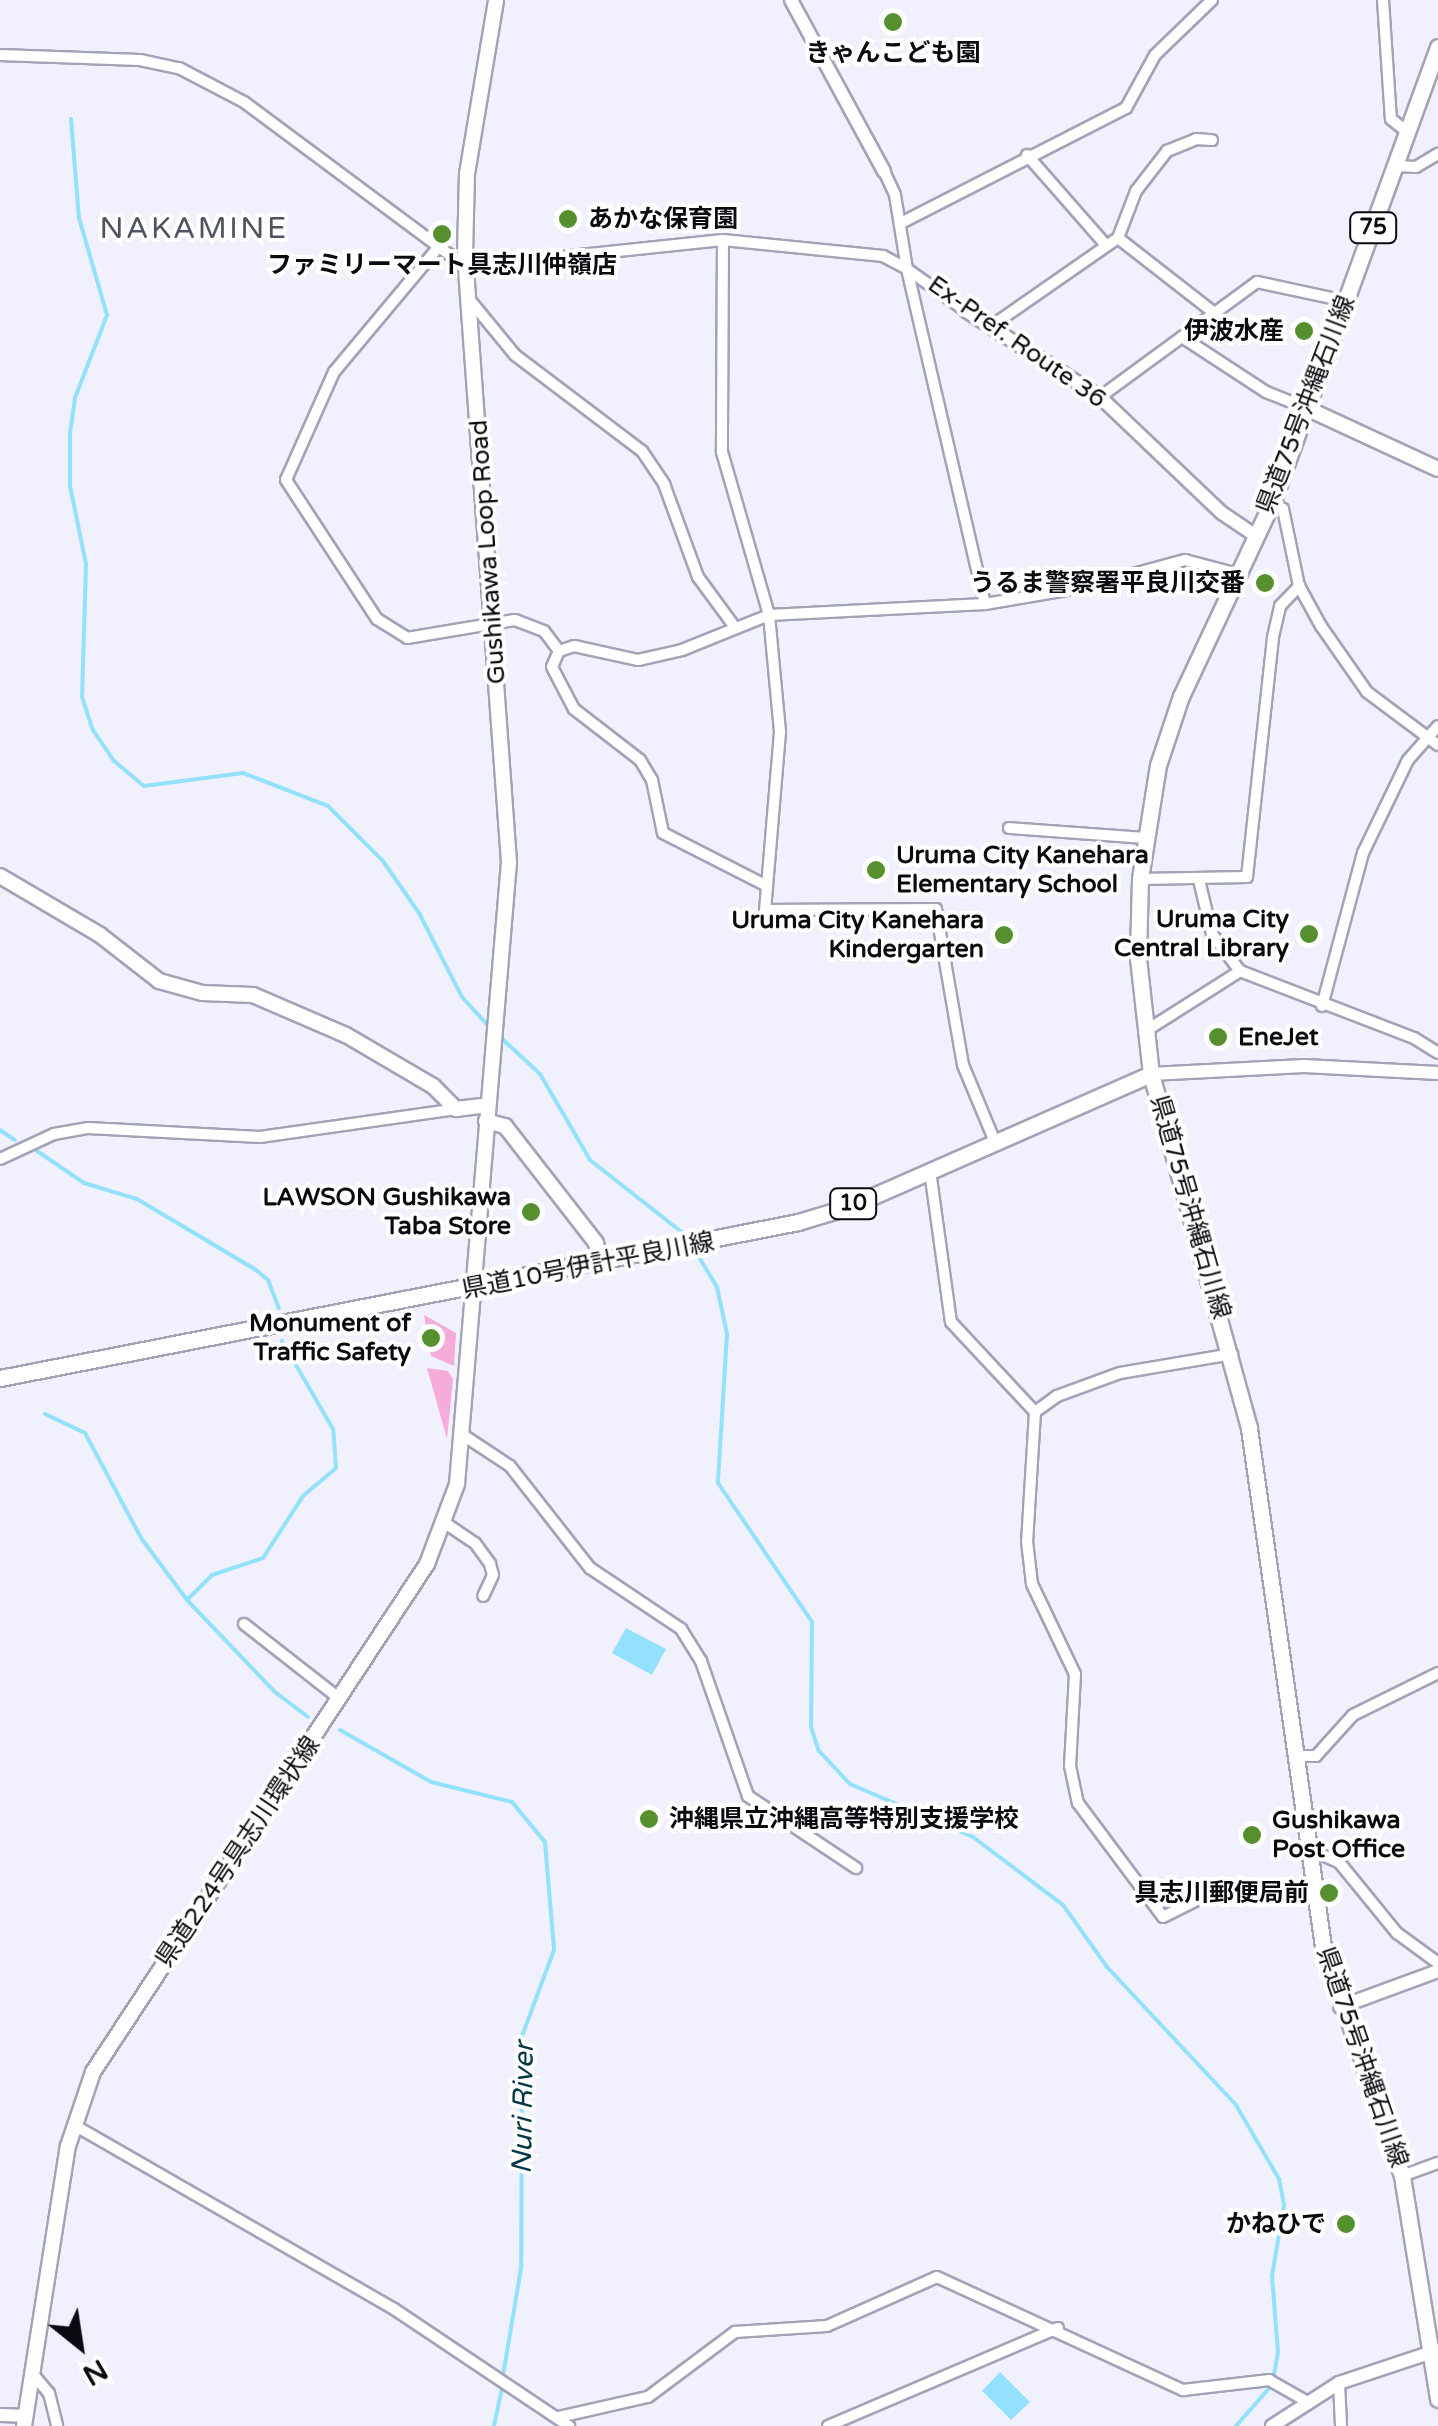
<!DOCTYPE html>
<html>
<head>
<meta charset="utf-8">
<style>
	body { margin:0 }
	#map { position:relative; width:1438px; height:2426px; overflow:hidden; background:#f0f1fd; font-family:"Varela Round","Noto Sans JP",sans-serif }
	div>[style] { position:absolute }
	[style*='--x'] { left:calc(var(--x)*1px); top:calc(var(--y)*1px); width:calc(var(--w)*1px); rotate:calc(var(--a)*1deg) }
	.green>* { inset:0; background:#f5acdb }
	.water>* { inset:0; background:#93e1fd }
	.stream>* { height:4px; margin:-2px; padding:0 2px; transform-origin:2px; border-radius:2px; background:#93e1fd }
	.roads { filter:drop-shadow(2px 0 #a2a3b6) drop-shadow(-2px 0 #a2a3b6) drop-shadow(0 2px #a2a3b6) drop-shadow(0 -2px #a2a3b6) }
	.minor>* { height:10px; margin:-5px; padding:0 5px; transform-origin:5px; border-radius:5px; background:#fff }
	.tertiary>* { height:12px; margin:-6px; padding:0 6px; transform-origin:6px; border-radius:6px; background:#fff }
	.secondary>* { height:14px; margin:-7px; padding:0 7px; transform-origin:7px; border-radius:7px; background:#fff }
	.primary>* { height:15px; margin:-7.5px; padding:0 7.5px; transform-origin:7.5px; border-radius:7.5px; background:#fff }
	.dots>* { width:28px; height:28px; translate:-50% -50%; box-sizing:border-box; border:5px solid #fff; border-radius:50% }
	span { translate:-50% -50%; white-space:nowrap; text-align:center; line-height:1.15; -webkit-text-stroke:8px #fff; paint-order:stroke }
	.shield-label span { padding:2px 8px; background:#fff; border:2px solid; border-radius:8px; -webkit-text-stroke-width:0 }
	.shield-label { font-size:22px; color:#0a0b11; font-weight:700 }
	.poi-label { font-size:25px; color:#0a0b11; font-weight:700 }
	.left { translate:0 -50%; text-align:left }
	.right { translate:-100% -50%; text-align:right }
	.street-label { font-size:25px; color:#0a0b11 }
	.water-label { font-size:28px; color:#063746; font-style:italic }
	.quarter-label { font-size:30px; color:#505262; letter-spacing:2.5px }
	.north { position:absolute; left:30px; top:2296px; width:100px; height:100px; -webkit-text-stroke:8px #fff; paint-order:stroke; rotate:150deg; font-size:28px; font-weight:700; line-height:40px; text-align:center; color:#0a0b11 }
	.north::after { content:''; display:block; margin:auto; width:35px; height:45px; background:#0a0b11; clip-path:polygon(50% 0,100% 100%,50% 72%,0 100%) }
</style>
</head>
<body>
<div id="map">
	<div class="green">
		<div style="clip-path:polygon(424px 1315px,456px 1333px,454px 1366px,431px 1356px)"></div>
		<div style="clip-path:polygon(427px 1368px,448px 1371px,453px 1379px,447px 1439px)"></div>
	</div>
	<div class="water">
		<div style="clip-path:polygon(626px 1628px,666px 1649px,652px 1675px,612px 1653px)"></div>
		<div style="clip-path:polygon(1000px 2372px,1030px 2402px,1011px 2420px,982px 2391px)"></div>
	</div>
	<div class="stream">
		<div style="--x:71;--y:119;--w:99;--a:85.4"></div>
		<div style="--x:79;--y:218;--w:101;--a:73.9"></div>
		<div style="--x:107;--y:315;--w:89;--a:111.1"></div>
		<div style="--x:75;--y:398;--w:36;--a:98"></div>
		<div style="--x:70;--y:434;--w:52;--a:90"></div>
		<div style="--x:70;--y:486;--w:80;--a:78.4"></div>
		<div style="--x:86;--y:564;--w:133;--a:91.7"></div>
		<div style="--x:82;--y:697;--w:35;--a:72"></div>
		<div style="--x:93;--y:730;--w:37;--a:56"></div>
		<div style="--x:114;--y:761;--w:39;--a:40"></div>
		<div style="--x:144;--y:786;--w:100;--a:-7.5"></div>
		<div style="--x:243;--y:773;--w:91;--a:21.2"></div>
		<div style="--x:328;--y:806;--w:78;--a:45"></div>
		<div style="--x:383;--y:861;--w:63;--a:55.3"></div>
		<div style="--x:419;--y:913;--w:94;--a:62.9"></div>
		<div style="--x:462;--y:997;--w:45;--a:47.7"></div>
		<div style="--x:499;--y:1036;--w:56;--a:42.8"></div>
		<div style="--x:540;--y:1074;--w:99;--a:59.8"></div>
		<div style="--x:590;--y:1160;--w:125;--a:38.2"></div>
		<div style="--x:0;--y:1130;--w:18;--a:34"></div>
		<div style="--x:37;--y:1151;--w:57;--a:34.2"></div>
		<div style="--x:84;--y:1183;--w:55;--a:16.8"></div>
		<div style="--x:137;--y:1199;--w:139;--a:30.8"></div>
		<div style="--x:256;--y:1270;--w:16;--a:40"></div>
		<div style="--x:268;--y:1280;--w:30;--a:69"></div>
		<div style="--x:694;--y:1249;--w:44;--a:58.8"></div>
		<div style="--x:717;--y:1287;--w:48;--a:78"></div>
		<div style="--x:727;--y:1334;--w:149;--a:93.5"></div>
		<div style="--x:718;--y:1483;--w:168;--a:55.9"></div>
		<div style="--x:812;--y:1622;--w:105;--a:90.5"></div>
		<div style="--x:811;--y:1727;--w:25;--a:72"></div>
		<div style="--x:819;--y:1751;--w:45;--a:46.8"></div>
		<div style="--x:850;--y:1784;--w:134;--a:23.3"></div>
		<div style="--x:973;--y:1837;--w:113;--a:37.1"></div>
		<div style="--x:1063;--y:1905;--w:76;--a:54.6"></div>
		<div style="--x:1107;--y:1967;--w:189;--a:46.9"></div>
		<div style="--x:1236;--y:2105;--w:86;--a:59.8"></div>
		<div style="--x:1279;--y:2179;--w:26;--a:79"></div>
		<div style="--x:1284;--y:2205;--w:72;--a:99.6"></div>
		<div style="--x:1272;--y:2276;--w:76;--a:85.5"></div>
		<div style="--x:1278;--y:2352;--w:34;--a:100"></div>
		<div style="--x:1272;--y:2385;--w:55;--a:131.3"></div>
		<div style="--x:45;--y:1414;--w:44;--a:25.4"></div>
		<div style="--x:85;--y:1433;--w:119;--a:61.9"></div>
		<div style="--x:141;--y:1538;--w:77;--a:53.4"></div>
		<div style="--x:187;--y:1600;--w:127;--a:46.3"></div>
		<div style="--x:275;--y:1692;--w:41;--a:37.1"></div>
		<div style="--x:187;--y:1600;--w:35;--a:-45"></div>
		<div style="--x:212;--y:1575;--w:54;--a:-18.4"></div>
		<div style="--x:263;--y:1558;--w:74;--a:-57.2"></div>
		<div style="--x:303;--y:1496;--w:43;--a:-40.3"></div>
		<div style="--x:336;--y:1468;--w:39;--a:-94"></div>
		<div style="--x:333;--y:1429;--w:102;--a:-120.1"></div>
		<div style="--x:340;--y:1730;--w:105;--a:29.7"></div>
		<div style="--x:431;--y:1782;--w:83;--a:13.9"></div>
		<div style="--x:512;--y:1802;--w:52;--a:50.5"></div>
		<div style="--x:545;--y:1842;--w:108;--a:85.2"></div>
		<div style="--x:554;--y:1950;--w:92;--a:110.4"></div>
		<div style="--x:522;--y:2036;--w:232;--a:90.2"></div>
		<div style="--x:521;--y:2268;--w:109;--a:99.5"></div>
		<div style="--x:494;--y:2426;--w:38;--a:-78"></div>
	</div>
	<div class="roads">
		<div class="minor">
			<div style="--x:1383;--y:0;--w:119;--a:86.2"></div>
			<div style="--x:1391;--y:119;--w:21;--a:39"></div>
			<div style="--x:0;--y:55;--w:140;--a:2"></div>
			<div style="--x:140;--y:60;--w:40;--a:12"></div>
			<div style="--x:179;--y:68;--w:73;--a:27.6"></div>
			<div style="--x:244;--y:102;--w:277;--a:36.6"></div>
			<div style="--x:466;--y:267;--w:258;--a:-6"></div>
			<div style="--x:723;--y:240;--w:161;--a:5.7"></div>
			<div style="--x:883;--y:256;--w:27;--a:28"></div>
			<div style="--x:907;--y:269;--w:344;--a:76.9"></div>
			<div style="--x:1027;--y:155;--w:117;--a:48.8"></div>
			<div style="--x:1396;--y:166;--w:20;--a:3"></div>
			<div style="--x:1416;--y:167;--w:26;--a:-31"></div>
			<div style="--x:884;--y:171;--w:26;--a:65"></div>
			<div style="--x:895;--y:195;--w:75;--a:80.8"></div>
			<div style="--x:907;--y:269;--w:72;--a:35.4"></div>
			<div style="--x:901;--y:223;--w:253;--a:-27.1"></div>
			<div style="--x:1126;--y:108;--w:60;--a:-61.3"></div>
			<div style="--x:1155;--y:55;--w:79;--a:-44"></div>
			<div style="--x:1118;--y:238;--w:120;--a:37.9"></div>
			<div style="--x:723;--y:240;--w:212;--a:90.3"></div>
			<div style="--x:722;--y:452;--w:170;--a:73.9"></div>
			<div style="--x:769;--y:615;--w:118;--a:84.6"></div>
			<div style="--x:780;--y:732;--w:179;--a:94.8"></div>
			<div style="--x:765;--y:910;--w:171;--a:-0.3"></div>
			<div style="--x:936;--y:909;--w:158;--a:80.2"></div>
			<div style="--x:963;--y:1065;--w:83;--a:67.4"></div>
			<div style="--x:436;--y:250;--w:159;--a:129.9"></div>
			<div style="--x:334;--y:372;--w:118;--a:114"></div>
			<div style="--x:286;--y:480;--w:166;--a:56.8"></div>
			<div style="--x:377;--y:619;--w:36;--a:32"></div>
			<div style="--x:407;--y:638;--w:109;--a:-9.5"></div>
			<div style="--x:515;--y:620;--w:31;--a:21"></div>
			<div style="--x:544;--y:631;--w:25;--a:53"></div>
			<div style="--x:469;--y:299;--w:72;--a:50.6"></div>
			<div style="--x:515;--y:355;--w:159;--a:37.1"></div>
			<div style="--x:642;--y:451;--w:40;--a:56"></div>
			<div style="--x:664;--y:484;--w:99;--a:69.9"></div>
			<div style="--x:698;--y:577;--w:61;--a:53.7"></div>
			<div style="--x:990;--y:327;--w:156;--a:-34.8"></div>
			<div style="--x:1118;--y:238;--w:50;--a:-69"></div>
			<div style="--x:1136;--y:191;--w:51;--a:-52.2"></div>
			<div style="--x:1167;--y:151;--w:31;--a:-22"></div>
			<div style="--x:1196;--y:139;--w:16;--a:4"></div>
			<div style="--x:1182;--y:337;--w:100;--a:33.2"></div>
			<div style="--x:1266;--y:392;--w:43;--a:21.8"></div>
			<div style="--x:1100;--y:397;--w:195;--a:-36.2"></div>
			<div style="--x:1257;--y:282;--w:91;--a:12.1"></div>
			<div style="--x:1272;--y:502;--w:13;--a:32"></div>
			<div style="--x:1283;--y:509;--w:79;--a:78.3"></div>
			<div style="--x:1299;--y:586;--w:46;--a:61.2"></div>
			<div style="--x:1321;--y:626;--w:80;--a:55.1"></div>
			<div style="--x:1367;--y:692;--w:89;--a:36.7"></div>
			<div style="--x:559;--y:651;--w:16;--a:-18"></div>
			<div style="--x:574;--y:646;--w:66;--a:12.3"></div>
			<div style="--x:638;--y:660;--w:45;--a:-12.8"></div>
			<div style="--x:682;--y:650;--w:94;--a:-21.9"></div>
			<div style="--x:769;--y:615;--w:216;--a:-2.9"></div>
			<div style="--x:985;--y:604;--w:101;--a:-9.6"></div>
			<div style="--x:1085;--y:587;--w:104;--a:-15.1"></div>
			<div style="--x:1185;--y:560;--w:55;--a:14.8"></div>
			<div style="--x:559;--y:651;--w:17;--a:114"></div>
			<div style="--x:552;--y:667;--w:47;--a:62.4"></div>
			<div style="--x:574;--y:709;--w:83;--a:37.7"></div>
			<div style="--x:640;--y:760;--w:23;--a:59"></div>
			<div style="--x:652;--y:780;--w:54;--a:78.3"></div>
			<div style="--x:663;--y:833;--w:117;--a:27"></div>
			<div style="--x:1009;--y:828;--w:135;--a:4.2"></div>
			<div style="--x:1140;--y:879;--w:107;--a:-1.1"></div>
			<div style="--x:1247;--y:877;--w:241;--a:-83.8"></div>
			<div style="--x:1273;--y:637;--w:32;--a:-77"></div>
			<div style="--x:1280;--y:606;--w:28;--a:-46"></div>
			<div style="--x:1199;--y:880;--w:56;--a:76.5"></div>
			<div style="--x:1212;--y:934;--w:46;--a:52.9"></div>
			<div style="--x:1322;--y:1006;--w:158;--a:-75"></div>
			<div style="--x:1363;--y:853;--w:103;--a:-64.2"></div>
			<div style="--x:1408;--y:760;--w:45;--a:-48.6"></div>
			<div style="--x:1144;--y:1032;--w:114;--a:-32.4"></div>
			<div style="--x:1240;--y:971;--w:186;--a:21.1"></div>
			<div style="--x:1414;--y:1038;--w:28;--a:32"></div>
			<div style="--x:0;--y:1159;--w:60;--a:-24.8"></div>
			<div style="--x:54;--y:1134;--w:35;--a:-10"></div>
			<div style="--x:88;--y:1128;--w:172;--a:3"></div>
			<div style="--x:260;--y:1137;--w:198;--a:-8.1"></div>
			<div style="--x:930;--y:1171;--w:152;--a:82.1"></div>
			<div style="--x:951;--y:1322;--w:123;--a:47"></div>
			<div style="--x:1035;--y:1412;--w:129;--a:93.5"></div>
			<div style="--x:1027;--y:1541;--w:43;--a:83.4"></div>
			<div style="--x:1032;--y:1584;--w:100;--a:64.5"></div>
			<div style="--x:1075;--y:1674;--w:92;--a:93.1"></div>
			<div style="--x:1070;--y:1766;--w:38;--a:78"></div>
			<div style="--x:1078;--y:1803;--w:142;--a:53.3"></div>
			<div style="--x:1163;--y:1917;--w:72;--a:-26.6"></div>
			<div style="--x:1227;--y:1885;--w:88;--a:6.6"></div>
			<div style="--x:1035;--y:1412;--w:27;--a:-36"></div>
			<div style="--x:1057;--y:1396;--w:67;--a:-20.1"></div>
			<div style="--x:1120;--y:1373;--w:114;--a:-9.6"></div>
			<div style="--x:463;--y:1435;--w:56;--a:33.4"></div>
			<div style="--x:510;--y:1466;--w:130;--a:51.9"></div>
			<div style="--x:590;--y:1568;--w:110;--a:33.8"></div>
			<div style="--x:681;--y:1629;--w:38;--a:58"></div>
			<div style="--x:701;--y:1661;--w:143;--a:70.8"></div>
			<div style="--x:748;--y:1796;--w:130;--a:33.7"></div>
			<div style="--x:445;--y:1523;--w:36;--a:34"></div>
			<div style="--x:475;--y:1543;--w:26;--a:54"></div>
			<div style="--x:490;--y:1564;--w:11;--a:75"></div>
			<div style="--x:493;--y:1575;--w:23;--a:115"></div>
			<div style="--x:244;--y:1624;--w:122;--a:38"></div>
			<div style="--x:1297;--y:1756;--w:19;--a:0"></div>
			<div style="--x:1316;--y:1756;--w:55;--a:-47.9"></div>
			<div style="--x:1353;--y:1715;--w:95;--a:-26.3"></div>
			<div style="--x:1308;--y:1849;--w:34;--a:23"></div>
			<div style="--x:1339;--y:1862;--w:92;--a:50.8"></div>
			<div style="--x:1397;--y:1933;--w:51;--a:36.2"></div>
			<div style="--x:74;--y:2125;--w:369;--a:29.9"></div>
			<div style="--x:394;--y:2309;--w:211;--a:33.8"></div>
			<div style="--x:1402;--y:2176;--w:38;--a:-20"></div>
			<div style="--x:32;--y:2373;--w:26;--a:50"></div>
			<div style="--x:49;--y:2393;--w:34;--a:76"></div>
			<div style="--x:1339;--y:2383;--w:43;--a:87.3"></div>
			<div style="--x:559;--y:2417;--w:91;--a:-12.7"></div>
			<div style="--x:648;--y:2397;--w:109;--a:-36.8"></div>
			<div style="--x:735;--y:2332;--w:92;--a:-3.7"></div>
			<div style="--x:827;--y:2326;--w:120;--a:-24"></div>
			<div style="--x:937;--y:2277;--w:271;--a:24.7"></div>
			<div style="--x:1183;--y:2390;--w:87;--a:-6.6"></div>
			<div style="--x:1269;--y:2380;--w:43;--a:29.6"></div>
			<div style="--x:828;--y:2426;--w:250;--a:-23.1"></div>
		</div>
		<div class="tertiary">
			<div style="--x:791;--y:0;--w:195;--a:61.5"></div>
			<div style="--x:966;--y:311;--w:159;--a:32.7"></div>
			<div style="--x:1100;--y:397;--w:168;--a:43.6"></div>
			<div style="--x:1222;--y:513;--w:41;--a:34.1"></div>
			<div style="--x:1151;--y:1074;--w:153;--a:-3"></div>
			<div style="--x:1304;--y:1066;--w:134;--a:3"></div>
			<div style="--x:1340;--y:2007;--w:104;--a:-20.2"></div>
			<div style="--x:0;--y:2415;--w:25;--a:2"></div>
			<div style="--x:1272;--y:2426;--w:80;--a:-32.7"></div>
			<div style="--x:1339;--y:2383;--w:104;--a:-18.4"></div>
		</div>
		<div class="secondary">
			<div style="--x:1306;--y:408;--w:145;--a:24.8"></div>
			<div style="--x:0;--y:876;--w:116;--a:30.5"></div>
			<div style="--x:100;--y:935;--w:75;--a:37.9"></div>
			<div style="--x:159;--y:981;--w:45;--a:15.6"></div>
			<div style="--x:202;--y:993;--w:51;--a:2.2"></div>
			<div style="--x:253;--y:995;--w:101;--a:23.3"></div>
			<div style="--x:346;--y:1035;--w:101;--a:30.4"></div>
			<div style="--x:433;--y:1086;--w:33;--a:45"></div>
			<div style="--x:456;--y:1109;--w:32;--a:-7"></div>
			<div style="--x:486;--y:1121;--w:20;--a:15"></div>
			<div style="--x:505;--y:1126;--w:148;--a:52.1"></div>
			<div style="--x:596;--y:1243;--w:21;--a:76"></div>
			<div style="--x:24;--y:2426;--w:283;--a:-81.1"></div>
			<div style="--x:68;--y:2146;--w:78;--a:-71.3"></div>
			<div style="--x:93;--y:2072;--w:608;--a:-56.68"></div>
			<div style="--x:427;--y:1564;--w:85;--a:-69.4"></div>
			<div style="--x:457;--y:1484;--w:624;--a:-85.22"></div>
			<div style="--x:509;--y:862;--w:609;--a:-94.15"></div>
			<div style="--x:465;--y:255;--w:81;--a:-88.6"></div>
			<div style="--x:467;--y:174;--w:176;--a:-80.5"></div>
		</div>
		<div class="primary">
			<div style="--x:1438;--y:47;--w:484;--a:110"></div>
			<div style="--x:1272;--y:502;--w:214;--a:115.1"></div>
			<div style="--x:1181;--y:696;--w:73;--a:108.4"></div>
			<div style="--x:1158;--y:765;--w:115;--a:99"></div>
			<div style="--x:1140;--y:879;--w:79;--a:91.5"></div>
			<div style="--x:1138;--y:958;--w:117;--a:83.6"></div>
			<div style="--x:1151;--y:1074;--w:367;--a:74.5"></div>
			<div style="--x:1249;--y:1428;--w:523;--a:81.87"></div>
			<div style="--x:1323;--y:1946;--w:243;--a:71"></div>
			<div style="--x:1402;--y:2176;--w:226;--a:80.8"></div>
			<div style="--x:0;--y:1378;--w:813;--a:-11.06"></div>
			<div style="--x:798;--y:1222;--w:52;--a:-16.7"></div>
			<div style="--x:848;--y:1207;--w:331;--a:-23.7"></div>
		</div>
	</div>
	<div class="dots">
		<div style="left:893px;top:22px;background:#56902e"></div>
		<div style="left:568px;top:219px;background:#56902e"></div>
		<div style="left:442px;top:234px;background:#56902e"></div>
		<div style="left:1304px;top:331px;background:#56902e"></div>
		<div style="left:1265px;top:583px;background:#56902e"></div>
		<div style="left:876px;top:870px;background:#56902e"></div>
		<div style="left:1309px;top:934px;background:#56902e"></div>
		<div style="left:1004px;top:935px;background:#56902e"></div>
		<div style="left:1218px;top:1037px;background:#56902e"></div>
		<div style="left:531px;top:1212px;background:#56902e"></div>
		<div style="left:431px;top:1338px;background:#56902e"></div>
		<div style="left:649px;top:1819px;background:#56902e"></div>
		<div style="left:1252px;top:1835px;background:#56902e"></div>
		<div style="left:1329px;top:1893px;background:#56902e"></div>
		<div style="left:1346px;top:2224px;background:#56902e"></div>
	</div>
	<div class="shield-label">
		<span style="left:1373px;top:228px">75</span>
		<span style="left:853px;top:1204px">10</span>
	</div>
	<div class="poi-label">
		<span style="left:893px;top:53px">きゃんこども園</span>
		<span class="left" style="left:588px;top:219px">あかな保育園</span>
		<span style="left:442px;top:265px">ファミリーマート具志川仲嶺店</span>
		<span class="right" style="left:1284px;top:331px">伊波水産</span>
		<span class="right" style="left:1245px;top:583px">うるま警察署平良川交番</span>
		<span class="left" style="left:896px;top:870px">Uruma City Kanehara<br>Elementary School</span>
		<span class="right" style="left:1289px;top:934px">Uruma City<br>Central Library</span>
		<span class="right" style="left:984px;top:935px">Uruma City Kanehara<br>Kindergarten</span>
		<span class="left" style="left:1238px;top:1037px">EneJet</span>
		<span class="right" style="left:511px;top:1212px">LAWSON Gushikawa<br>Taba Store</span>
		<span class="right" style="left:411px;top:1338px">Monument of<br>Traffic Safety</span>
		<span class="left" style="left:669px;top:1819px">沖縄県立沖縄高等特別支援学校</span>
		<span class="left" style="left:1272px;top:1835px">Gushikawa<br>Post Office</span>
		<span class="right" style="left:1309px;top:1893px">具志川郵便局前</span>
		<span class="right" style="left:1326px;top:2224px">かねひで</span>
	</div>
	<div class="street-label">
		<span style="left:1017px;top:342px;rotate:35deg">Ex-Pref. Route 36</span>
		<span style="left:1306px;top:405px;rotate:-69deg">県道75号沖縄石川線</span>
		<span style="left:488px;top:552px;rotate:-94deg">Gushikawa Loop Road</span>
		<span style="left:1190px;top:1207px;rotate:74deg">県道75号沖縄石川線</span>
		<span style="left:588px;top:1266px;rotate:-11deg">県道10号伊計平良川線</span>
		<span style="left:238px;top:1852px;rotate:-56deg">県道224号具志川環状線</span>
		<span style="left:1362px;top:2057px;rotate:71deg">県道75号沖縄石川線</span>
	</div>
	<div class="water-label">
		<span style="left:523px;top:2108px;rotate:-89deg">Nuri River</span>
	</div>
	<div class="quarter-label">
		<span style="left:194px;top:229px">NAKAMINE</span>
	</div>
	<div class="north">N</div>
</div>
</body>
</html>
